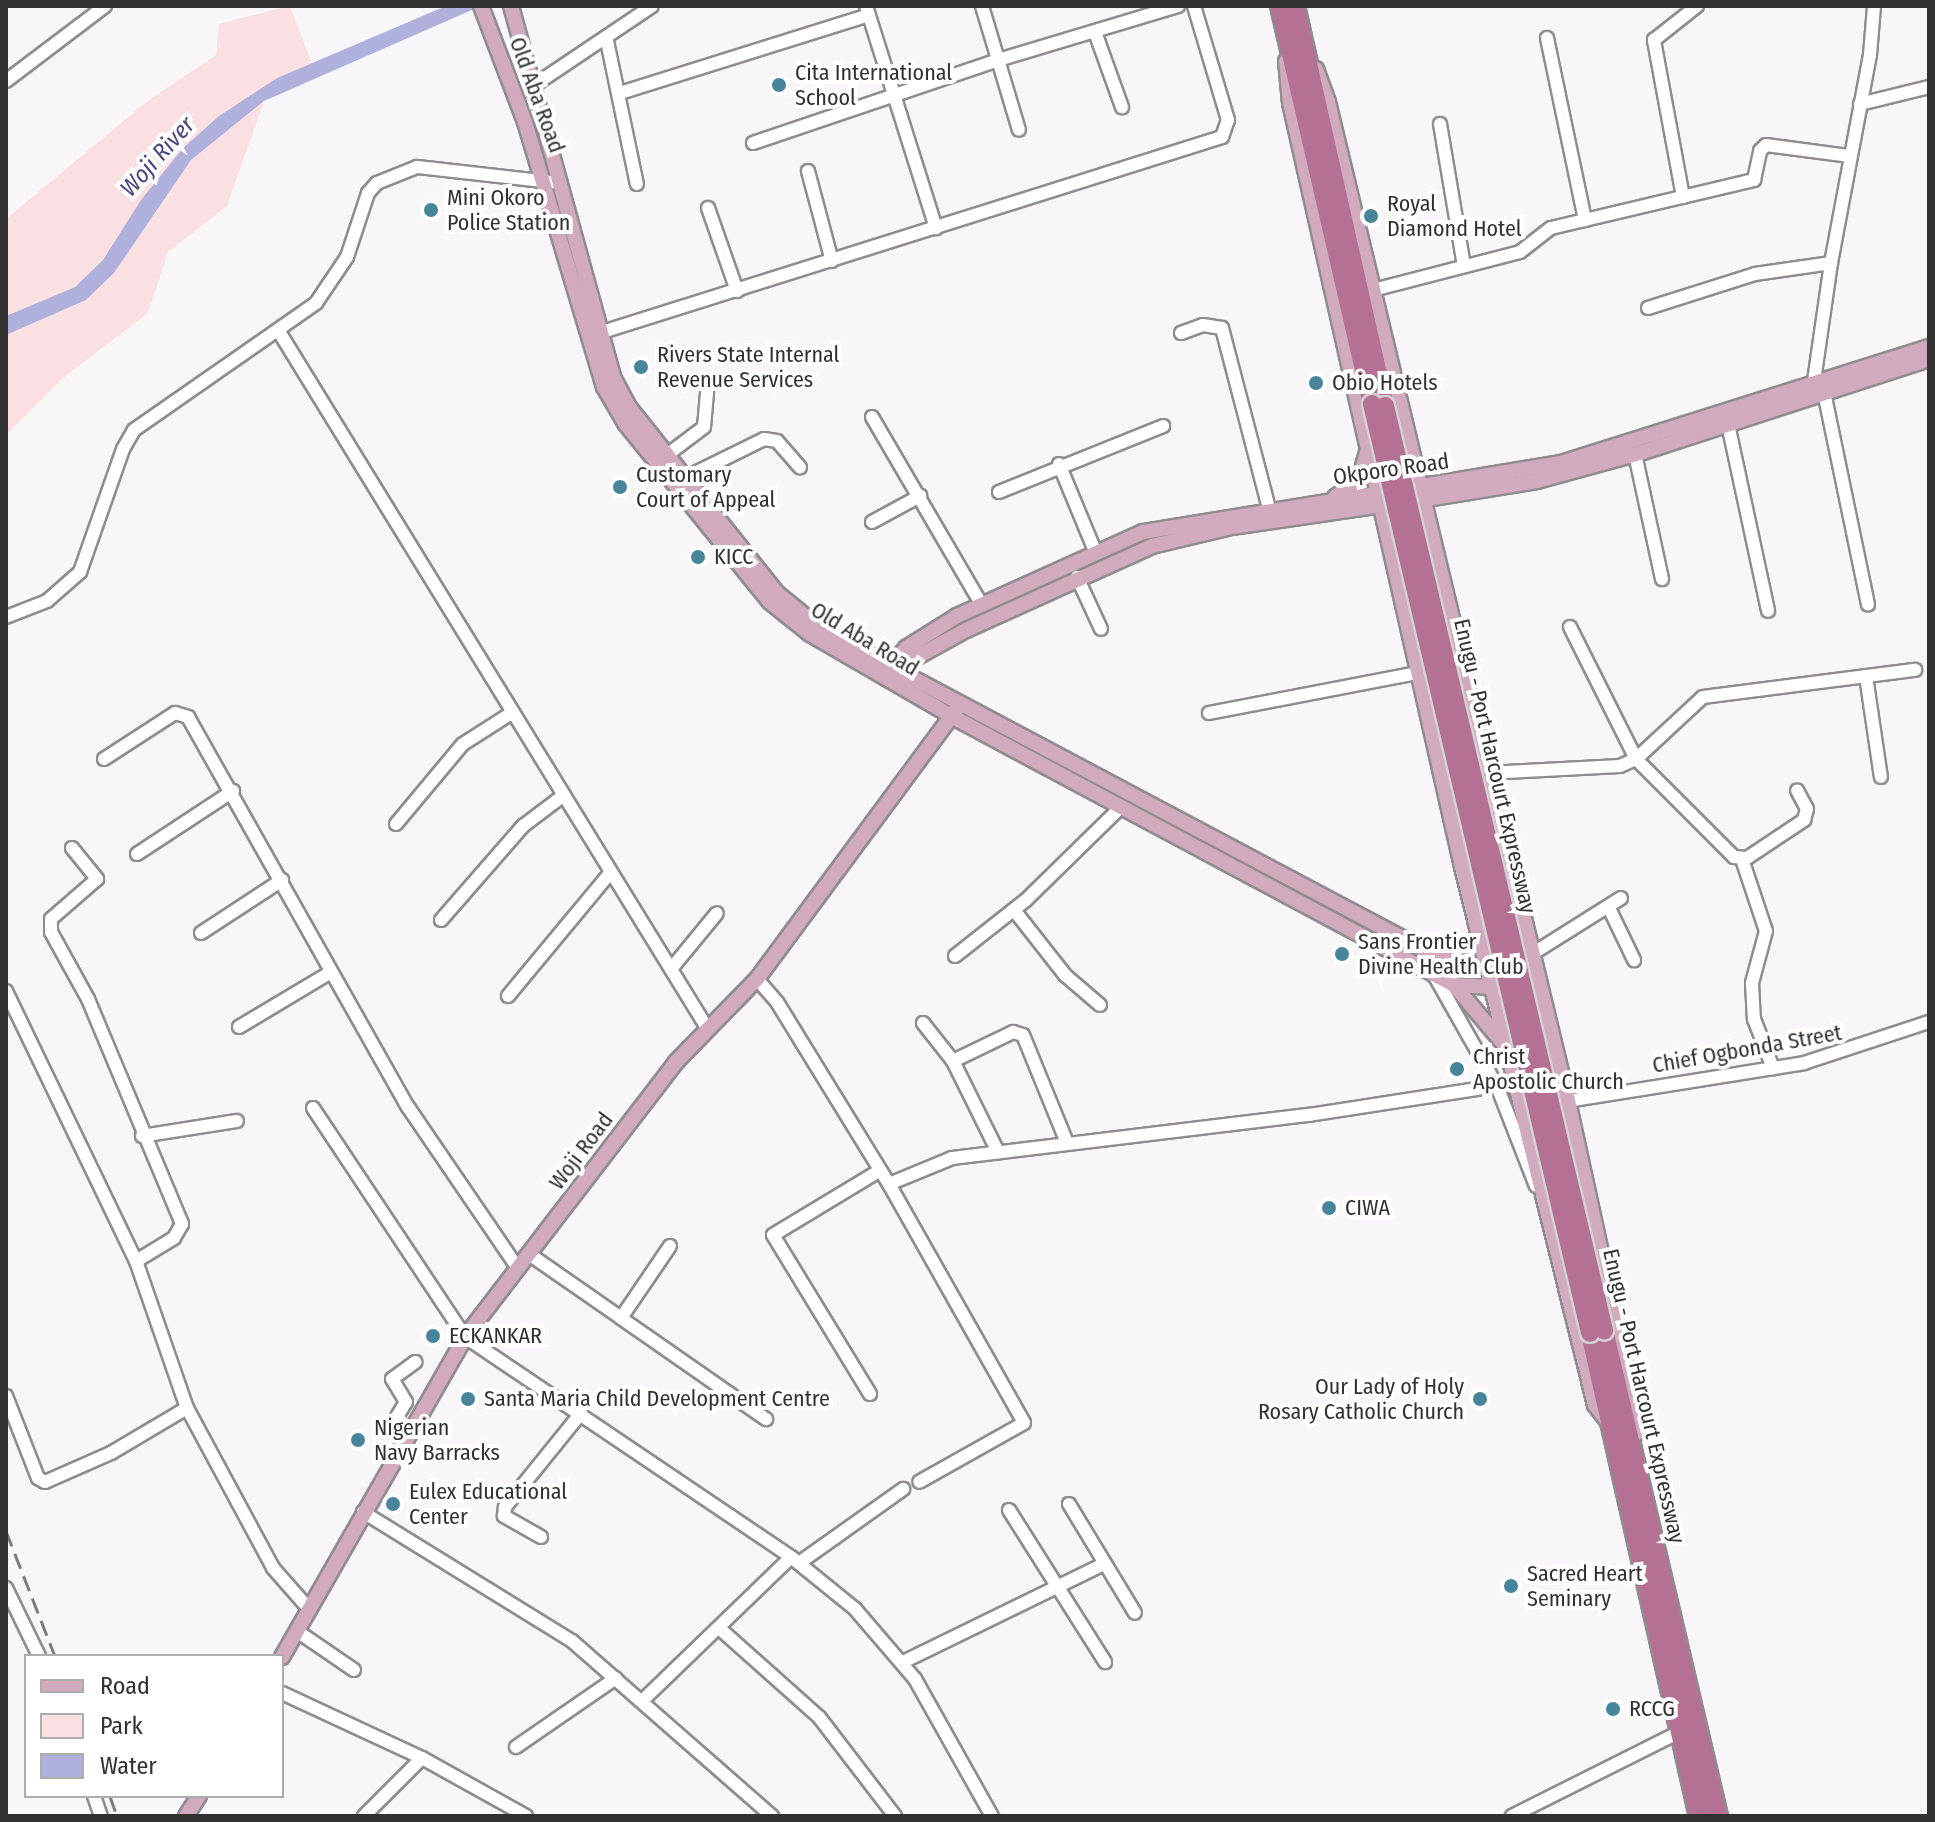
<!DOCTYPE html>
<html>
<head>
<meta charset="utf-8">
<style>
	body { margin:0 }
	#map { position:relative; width:1935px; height:1822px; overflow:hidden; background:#f9f6f9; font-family:"Fira Sans Condensed",sans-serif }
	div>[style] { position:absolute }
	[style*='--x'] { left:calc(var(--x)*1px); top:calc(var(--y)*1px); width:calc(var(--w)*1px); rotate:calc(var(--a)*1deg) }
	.green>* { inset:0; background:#fae0e3 }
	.water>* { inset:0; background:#b0b0dd }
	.roads { filter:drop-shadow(2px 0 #8f8c8f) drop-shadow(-2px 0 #8f8c8f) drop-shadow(0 2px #8f8c8f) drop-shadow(0 -2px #8f8c8f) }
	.minor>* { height:12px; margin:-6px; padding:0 6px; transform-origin:6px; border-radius:6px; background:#fff }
	.major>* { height:14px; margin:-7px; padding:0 7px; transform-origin:7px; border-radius:7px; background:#d2aabe }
	.highway>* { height:18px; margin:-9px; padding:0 9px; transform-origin:9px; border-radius:9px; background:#b47193 }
	.rail>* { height:3px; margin-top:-1.5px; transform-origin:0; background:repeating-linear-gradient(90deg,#7c7b7c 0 16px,transparent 0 24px) }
	.bridges { filter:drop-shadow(2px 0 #d2d2d2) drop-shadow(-2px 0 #d2d2d2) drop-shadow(0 2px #d2d2d2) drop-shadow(0 -2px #d2d2d2) }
	.highway-bridge>* { height:18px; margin:-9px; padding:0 9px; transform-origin:9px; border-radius:9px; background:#b47193 }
	.dots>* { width:22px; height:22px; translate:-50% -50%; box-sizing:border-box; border:4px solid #fff; border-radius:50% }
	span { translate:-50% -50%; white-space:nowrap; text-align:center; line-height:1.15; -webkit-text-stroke:8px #fff; paint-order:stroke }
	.poi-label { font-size:22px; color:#323132 }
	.left { translate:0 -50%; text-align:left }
	.right { translate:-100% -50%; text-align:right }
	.street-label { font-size:22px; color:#323132 }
	.water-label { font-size:24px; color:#49457f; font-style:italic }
	.frame { position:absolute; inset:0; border:8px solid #323132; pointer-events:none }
	.legend { position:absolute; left:24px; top:1654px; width:260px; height:144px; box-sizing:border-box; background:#fff; border:2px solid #adadad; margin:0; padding:10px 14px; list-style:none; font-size:24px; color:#323132 }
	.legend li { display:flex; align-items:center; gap:16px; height:40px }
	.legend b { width:40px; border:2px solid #adadad }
</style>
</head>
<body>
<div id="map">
	<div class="green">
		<div style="clip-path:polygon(290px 6px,312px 64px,277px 78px,219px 116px,183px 148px,103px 260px,75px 287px,6px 316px,6px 219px,150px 99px,216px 55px,219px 24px)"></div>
		<div style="clip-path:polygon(264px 101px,227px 206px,168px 252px,148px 313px,63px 378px,6px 435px,6px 335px,86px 300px,114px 273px,191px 160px)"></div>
	</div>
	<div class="water">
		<div style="clip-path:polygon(446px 6px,481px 6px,264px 101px,191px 160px,114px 273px,86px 300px,6px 335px,6px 316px,75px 287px,103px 260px,141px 200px,183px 148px,219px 116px,277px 78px)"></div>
	</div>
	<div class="roads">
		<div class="minor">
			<div style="--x:866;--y:6;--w:233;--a:72.5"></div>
			<div style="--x:982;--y:6;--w:129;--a:73.4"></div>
			<div style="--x:1095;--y:32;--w:80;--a:70.2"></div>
			<div style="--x:1547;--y:38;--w:186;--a:78.2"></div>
			<div style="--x:607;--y:41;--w:146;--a:78.2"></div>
			<div style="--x:6;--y:81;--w:124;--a:-37.1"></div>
			<div style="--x:533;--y:86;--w:143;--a:-33.9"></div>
			<div style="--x:620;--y:93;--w:261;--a:-17.4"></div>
			<div style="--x:1860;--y:104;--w:71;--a:-13.8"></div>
			<div style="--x:1440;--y:124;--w:144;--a:80.4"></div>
			<div style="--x:753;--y:143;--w:259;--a:-18.7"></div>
			<div style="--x:998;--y:60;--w:188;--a:-16.7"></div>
			<div style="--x:808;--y:171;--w:93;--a:75.1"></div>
			<div style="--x:1683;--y:197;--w:160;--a:-100.5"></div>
			<div style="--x:1654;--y:40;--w:55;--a:-38.3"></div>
			<div style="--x:708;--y:208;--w:88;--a:70.7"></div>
			<div style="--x:1373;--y:290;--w:152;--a:-14.5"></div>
			<div style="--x:1520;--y:252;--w:39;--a:-38"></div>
			<div style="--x:1551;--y:228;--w:209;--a:-13.3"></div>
			<div style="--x:1754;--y:180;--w:30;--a:-78"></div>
			<div style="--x:1760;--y:151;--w:8;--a:-45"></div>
			<div style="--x:1766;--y:145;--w:85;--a:7.5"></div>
			<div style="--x:1648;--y:308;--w:112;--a:-17.6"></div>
			<div style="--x:1755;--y:274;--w:77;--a:-8.2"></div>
			<div style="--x:278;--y:330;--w:819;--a:58.42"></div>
			<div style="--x:599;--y:333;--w:653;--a:-17.46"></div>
			<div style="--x:1222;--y:137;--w:18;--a:-71"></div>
			<div style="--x:1228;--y:120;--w:119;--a:-106.6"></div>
			<div style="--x:1181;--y:333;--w:23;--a:-20"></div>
			<div style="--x:1203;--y:325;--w:19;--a:9"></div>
			<div style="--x:1222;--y:328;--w:187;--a:75.4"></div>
			<div style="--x:1814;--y:381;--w:119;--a:-81.8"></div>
			<div style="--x:1831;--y:263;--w:212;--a:-79.4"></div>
			<div style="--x:1870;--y:55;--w:49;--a:-85.3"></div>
			<div style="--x:1824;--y:392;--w:217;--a:78.3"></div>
			<div style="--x:872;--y:417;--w:218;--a:59.7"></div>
			<div style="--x:1728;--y:424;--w:191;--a:77.9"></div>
			<div style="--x:1635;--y:454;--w:128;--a:77.8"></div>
			<div style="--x:667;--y:455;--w:46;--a:-37.1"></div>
			<div style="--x:704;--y:427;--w:37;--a:-85"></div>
			<div style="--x:1059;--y:464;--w:94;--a:67.5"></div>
			<div style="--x:685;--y:478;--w:88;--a:-26.3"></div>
			<div style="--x:764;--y:439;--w:13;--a:9"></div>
			<div style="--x:777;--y:441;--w:35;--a:49"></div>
			<div style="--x:999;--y:492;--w:177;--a:-21.9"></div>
			<div style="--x:872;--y:522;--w:55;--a:-28.4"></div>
			<div style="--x:1077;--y:577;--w:57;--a:65.2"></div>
			<div style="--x:6;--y:617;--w:44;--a:-21.3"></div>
			<div style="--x:47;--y:601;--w:44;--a:-41.3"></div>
			<div style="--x:80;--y:572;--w:130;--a:-70.7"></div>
			<div style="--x:123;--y:449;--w:22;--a:-60"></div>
			<div style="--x:134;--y:430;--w:222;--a:-34.9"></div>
			<div style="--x:316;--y:303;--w:55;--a:-56"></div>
			<div style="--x:347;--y:257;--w:67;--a:-71.8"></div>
			<div style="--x:368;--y:193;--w:13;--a:-48"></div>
			<div style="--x:377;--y:183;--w:43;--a:-21.8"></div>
			<div style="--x:417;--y:167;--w:143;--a:6.4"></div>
			<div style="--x:1570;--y:627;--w:148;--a:63.4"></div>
			<div style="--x:1636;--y:759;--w:139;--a:45"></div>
			<div style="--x:1734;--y:857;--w:13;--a:4"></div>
			<div style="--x:1747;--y:858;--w:69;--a:-33.7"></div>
			<div style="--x:1804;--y:820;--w:11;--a:-75"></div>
			<div style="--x:1807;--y:809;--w:21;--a:-118"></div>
			<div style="--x:1866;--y:676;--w:102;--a:81.6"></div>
			<div style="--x:1209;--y:713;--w:216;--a:-10.9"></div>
			<div style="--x:104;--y:759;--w:85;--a:-32.9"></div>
			<div style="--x:175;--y:713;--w:14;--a:17"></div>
			<div style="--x:188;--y:717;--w:448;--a:60.6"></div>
			<div style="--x:408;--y:1107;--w:195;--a:55.7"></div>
			<div style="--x:1487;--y:773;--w:133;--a:-3"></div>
			<div style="--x:1620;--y:766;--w:17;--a:-24"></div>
			<div style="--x:1636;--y:759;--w:91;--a:-42.8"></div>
			<div style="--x:1703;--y:697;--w:214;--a:-7.3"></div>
			<div style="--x:396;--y:824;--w:104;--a:-50.1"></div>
			<div style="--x:463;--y:744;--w:59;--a:-32.6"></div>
			<div style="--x:72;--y:848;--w:40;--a:51"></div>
			<div style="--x:97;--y:879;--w:61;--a:139"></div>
			<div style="--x:51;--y:919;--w:13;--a:90"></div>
			<div style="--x:51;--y:932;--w:77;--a:61.1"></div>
			<div style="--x:88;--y:999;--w:244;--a:67.3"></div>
			<div style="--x:182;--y:1224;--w:16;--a:120"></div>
			<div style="--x:174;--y:1238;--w:44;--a:148.8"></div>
			<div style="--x:137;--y:854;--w:115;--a:-33.3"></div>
			<div style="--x:1742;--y:859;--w:76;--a:71.6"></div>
			<div style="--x:1766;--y:931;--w:54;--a:105.1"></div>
			<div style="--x:1752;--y:983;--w:36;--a:87"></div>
			<div style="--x:1754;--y:1019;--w:53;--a:68.8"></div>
			<div style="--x:1609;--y:908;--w:58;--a:64.3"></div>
			<div style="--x:1014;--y:910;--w:83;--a:51.9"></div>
			<div style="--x:1065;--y:975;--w:46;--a:40.6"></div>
			<div style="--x:441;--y:920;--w:125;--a:-48.9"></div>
			<div style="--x:523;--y:826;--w:51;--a:-37.1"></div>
			<div style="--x:201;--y:933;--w:97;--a:-33.2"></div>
			<div style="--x:1532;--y:954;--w:105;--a:-32.2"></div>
			<div style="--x:955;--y:956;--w:90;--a:-38.3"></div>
			<div style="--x:1026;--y:900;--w:134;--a:-44.4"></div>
			<div style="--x:671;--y:969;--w:72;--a:-50.6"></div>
			<div style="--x:1433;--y:973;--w:130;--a:60.5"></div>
			<div style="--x:1497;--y:1086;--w:107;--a:68.7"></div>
			<div style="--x:757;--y:979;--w:30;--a:49"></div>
			<div style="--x:777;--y:1002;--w:214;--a:58.4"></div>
			<div style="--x:889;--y:1184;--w:274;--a:60.5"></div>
			<div style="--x:1024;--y:1423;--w:120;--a:150.7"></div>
			<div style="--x:6;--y:991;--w:300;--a:64.3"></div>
			<div style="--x:136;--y:1261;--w:156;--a:70.9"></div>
			<div style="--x:187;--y:1408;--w:182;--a:61.7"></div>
			<div style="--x:273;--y:1568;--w:55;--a:48.7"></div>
			<div style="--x:508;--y:996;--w:160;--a:-50.3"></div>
			<div style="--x:923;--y:1023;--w:48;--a:51.7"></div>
			<div style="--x:953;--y:1061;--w:102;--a:63.7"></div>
			<div style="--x:239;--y:1027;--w:107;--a:-30.9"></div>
			<div style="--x:953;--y:1061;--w:67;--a:-25.8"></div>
			<div style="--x:1013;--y:1032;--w:10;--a:17"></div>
			<div style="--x:1023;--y:1035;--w:117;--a:67.8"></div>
			<div style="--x:1568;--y:1101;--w:239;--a:-9.1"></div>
			<div style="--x:1804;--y:1063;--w:132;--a:-18.2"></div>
			<div style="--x:313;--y:1108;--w:275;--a:56.4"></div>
			<div style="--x:465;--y:1337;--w:393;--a:34"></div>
			<div style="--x:791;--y:1557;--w:82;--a:39.1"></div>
			<div style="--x:855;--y:1609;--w:92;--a:49.4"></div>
			<div style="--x:915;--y:1679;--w:157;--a:60.7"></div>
			<div style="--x:142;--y:1136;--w:96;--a:-9"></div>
			<div style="--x:889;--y:1184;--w:68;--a:-22.4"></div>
			<div style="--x:952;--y:1158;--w:360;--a:-6.9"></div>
			<div style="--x:1309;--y:1115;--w:190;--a:-8.8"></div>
			<div style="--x:529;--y:1254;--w:112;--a:34.8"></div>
			<div style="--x:621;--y:1318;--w:87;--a:-55.8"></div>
			<div style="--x:621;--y:1318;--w:177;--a:34.9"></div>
			<div style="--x:870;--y:1394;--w:186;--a:-121.4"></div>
			<div style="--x:773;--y:1235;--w:124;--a:-31.1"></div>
			<div style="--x:6;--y:1396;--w:88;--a:68.7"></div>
			<div style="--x:38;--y:1478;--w:8;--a:30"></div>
			<div style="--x:45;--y:1482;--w:72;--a:-23.7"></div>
			<div style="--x:111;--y:1453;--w:88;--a:-30.6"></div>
			<div style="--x:392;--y:1425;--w:27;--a:-59"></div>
			<div style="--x:406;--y:1402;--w:27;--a:-121"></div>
			<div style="--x:392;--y:1379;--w:29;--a:-36"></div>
			<div style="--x:1069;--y:1504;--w:127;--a:58.8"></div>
			<div style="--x:1009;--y:1510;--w:180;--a:57.7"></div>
			<div style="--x:363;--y:1512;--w:246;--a:31.7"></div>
			<div style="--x:572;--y:1641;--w:266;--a:41.2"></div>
			<div style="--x:541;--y:1537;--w:43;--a:-150.4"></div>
			<div style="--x:504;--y:1516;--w:9;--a:-84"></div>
			<div style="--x:505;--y:1507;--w:121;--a:-51"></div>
			<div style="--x:799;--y:1563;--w:128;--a:-35.4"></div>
			<div style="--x:6;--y:1588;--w:76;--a:64.1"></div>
			<div style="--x:719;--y:1628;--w:134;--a:41.7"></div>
			<div style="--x:819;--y:1717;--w:125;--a:52.5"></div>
			<div style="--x:297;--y:1631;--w:69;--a:34.4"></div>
			<div style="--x:903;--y:1662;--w:224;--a:-26"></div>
			<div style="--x:282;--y:1693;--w:154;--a:24.9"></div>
			<div style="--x:422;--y:1758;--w:119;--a:29.1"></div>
			<div style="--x:642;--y:1701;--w:207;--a:-44"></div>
			<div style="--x:516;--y:1747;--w:121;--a:-34.6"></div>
			<div style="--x:94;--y:1796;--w:21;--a:71"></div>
			<div style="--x:364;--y:1816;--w:82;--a:-45"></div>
			<div style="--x:1512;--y:1816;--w:190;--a:-26.6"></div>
		</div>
		<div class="major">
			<div style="--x:481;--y:6;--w:124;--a:69.2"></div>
			<div style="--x:525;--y:122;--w:277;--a:73.4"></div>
			<div style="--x:604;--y:387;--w:42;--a:59.7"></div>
			<div style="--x:625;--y:423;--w:230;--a:51"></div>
			<div style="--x:770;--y:602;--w:51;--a:38.7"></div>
			<div style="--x:810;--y:634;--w:165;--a:30.1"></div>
			<div style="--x:953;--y:717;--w:568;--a:28.14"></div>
			<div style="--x:1454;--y:985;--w:39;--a:3"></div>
			<div style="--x:1493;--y:987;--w:31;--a:-29"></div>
			<div style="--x:1520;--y:972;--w:22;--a:-56"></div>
			<div style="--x:511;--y:6;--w:385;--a:74.6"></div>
			<div style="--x:613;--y:377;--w:34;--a:62"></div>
			<div style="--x:629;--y:407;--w:239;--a:51.5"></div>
			<div style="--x:778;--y:594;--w:36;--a:39"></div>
			<div style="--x:806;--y:617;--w:95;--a:30.3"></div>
			<div style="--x:888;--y:665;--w:620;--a:27.97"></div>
			<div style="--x:1436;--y:956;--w:27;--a:2"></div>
			<div style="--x:1463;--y:957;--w:31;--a:-54"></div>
			<div style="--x:1286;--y:61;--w:42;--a:84.6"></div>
			<div style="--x:1290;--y:103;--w:783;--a:77.31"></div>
			<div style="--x:1462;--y:867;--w:554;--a:76.11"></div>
			<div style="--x:1595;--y:1405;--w:23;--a:52"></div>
			<div style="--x:1316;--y:69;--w:35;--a:70"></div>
			<div style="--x:1328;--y:102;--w:1027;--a:76.49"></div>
			<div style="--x:1568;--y:1101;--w:295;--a:77.7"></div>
			<div style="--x:1631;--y:1389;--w:46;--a:85"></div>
			<div style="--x:1410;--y:488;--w:153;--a:-9.4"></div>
			<div style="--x:1561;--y:463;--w:386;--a:-17.5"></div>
			<div style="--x:1335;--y:497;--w:29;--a:-35"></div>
			<div style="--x:1359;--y:480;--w:29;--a:-74"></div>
			<div style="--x:1414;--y:501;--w:125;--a:-9.2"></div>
			<div style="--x:1537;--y:481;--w:110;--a:-15.3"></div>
			<div style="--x:1643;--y:452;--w:301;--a:-18"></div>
			<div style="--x:884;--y:672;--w:33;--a:-47"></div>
			<div style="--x:906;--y:648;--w:60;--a:-32.1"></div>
			<div style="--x:957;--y:616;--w:204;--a:-24.3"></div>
			<div style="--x:1143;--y:532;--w:246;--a:-9.3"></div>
			<div style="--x:895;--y:676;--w:29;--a:-41"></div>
			<div style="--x:917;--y:657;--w:56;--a:-28.9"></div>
			<div style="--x:966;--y:630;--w:204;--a:-24.3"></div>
			<div style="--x:1152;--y:546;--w:82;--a:-13.4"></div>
			<div style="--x:1232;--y:527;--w:159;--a:-8.3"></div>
			<div style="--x:1454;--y:985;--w:84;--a:49.8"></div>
			<div style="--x:282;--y:1657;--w:369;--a:-60.2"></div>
			<div style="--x:465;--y:1337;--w:347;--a:-52.5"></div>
			<div style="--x:676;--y:1062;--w:116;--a:-45.7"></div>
			<div style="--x:757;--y:979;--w:336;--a:-53.5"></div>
			<div style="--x:186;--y:1816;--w:24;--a:-57"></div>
		</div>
		<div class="highway">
			<div style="--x:1280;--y:6;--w:408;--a:77"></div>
			<div style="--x:1295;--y:6;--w:406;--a:77.3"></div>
			<div style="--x:1604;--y:1330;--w:499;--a:76.8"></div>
			<div style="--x:1590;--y:1333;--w:495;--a:77.3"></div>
		</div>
	</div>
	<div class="rail">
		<div style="--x:6;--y:1531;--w:134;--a:68.6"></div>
		<div style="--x:110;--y:1796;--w:21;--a:71"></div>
	</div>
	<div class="bridges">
		<div class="highway-bridge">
			<div style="--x:1372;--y:404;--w:954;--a:76.79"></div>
			<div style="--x:1385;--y:406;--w:950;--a:76.67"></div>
		</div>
	</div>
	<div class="dots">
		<div style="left:779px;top:85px;background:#47869a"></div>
		<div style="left:431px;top:210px;background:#47869a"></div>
		<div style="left:1371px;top:216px;background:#47869a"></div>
		<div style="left:641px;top:367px;background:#47869a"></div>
		<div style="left:1316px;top:383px;background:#47869a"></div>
		<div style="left:620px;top:487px;background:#47869a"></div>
		<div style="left:698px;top:557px;background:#47869a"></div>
		<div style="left:1342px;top:954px;background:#47869a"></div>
		<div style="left:1457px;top:1069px;background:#47869a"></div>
		<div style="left:1329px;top:1208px;background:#47869a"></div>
		<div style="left:433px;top:1336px;background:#47869a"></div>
		<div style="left:468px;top:1399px;background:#47869a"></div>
		<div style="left:1480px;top:1399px;background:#47869a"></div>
		<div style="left:358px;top:1440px;background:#47869a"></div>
		<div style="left:393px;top:1504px;background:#47869a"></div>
		<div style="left:1511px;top:1586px;background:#47869a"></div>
		<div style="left:1613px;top:1709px;background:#47869a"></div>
	</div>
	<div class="poi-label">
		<span class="left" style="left:795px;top:85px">Cita International<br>School</span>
		<span class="left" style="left:447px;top:210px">Mini Okoro<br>Police Station</span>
		<span class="left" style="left:1387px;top:216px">Royal<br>Diamond Hotel</span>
		<span class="left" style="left:657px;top:367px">Rivers State Internal<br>Revenue Services</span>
		<span class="left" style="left:1332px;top:383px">Obio Hotels</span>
		<span class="left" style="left:636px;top:487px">Customary<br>Court of Appeal</span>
		<span class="left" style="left:714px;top:557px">KICC</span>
		<span class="left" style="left:1358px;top:954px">Sans Frontier<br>Divine Health Club</span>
		<span class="left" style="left:1473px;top:1069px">Christ<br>Apostolic Church</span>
		<span class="left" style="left:1345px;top:1208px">CIWA</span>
		<span class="left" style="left:449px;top:1336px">ECKANKAR</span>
		<span class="right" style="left:1464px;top:1399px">Our Lady of Holy<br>Rosary Catholic Church</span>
		<span class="left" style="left:484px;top:1399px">Santa Maria Child Development Centre</span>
		<span class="left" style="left:374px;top:1440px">Nigerian<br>Navy Barracks</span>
		<span class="left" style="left:409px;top:1504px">Eulex Educational<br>Center</span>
		<span class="left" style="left:1527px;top:1586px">Sacred Heart<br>Seminary</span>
		<span class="left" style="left:1629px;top:1709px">RCCG</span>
	</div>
	<div class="street-label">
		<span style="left:537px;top:95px;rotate:70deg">Old Aba Road</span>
		<span style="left:1391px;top:469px;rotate:-8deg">Okporo Road</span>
		<span style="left:865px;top:639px;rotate:31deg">Old Aba Road</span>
		<span style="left:1495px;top:766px;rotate:77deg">Enugu - Port Harcourt Expressway</span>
		<span style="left:1747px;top:1049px;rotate:-10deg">Chief Ogbonda Street</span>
		<span style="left:581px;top:1151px;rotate:-53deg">Woji Road</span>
		<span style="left:1644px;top:1396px;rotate:77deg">Enugu - Port Harcourt Expressway</span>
	</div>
	<div class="water-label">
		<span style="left:158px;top:157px;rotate:-48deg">Woji River</span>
	</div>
	<div class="frame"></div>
	<ul class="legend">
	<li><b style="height:10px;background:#d2aabe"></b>Road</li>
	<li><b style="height:22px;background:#fae0e3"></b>Park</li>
	<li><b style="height:22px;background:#b0b0dd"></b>Water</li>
	</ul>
</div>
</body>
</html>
